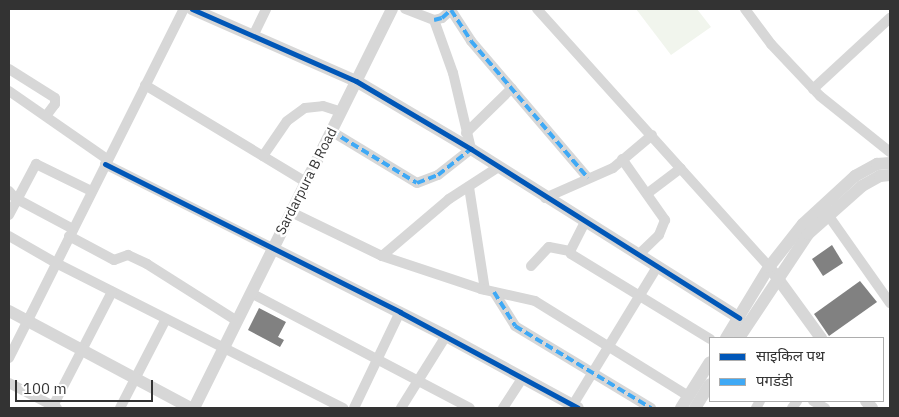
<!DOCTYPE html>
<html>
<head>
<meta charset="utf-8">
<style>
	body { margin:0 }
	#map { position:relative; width:899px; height:417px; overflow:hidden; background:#fff; font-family:"IBM Plex Sans","Noto Sans Devanagari",sans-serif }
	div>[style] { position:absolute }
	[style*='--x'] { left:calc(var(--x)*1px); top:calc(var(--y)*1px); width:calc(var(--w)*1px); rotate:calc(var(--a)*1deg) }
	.green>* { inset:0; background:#f1f5ed }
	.building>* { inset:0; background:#818181 }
	.minor>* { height:10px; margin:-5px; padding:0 5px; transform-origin:5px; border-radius:5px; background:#d7d7d7 }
	.tertiary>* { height:12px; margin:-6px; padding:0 6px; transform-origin:6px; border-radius:6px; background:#d7d7d7 }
	.quiet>* { height:4px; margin-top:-2px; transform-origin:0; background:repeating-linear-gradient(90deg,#3fa9f5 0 8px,transparent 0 12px) }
	.cycleway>* { height:5px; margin:-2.5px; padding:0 2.5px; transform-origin:2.5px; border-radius:2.5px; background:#0057b8 }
	span { translate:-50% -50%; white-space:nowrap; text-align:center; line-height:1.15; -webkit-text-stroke:5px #fff; paint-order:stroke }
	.street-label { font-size:14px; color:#333 }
	.frame { position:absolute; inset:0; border:10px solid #333; pointer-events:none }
	.legend { position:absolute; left:709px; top:337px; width:175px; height:65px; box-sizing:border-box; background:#fff; border:1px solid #adadad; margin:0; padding:6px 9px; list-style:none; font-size:15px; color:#333 }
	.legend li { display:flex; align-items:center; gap:10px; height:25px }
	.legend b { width:25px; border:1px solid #adadad }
	.scale { position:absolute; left:15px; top:380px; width:138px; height:22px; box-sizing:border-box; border:2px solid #333; border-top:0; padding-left:6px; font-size:15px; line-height:18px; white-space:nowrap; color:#333; -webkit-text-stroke:4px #fff; paint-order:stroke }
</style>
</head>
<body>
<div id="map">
	<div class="green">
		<div style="clip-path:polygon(636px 9px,697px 9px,711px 27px,671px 55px)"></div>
	</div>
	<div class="building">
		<div style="clip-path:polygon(832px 245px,843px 263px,823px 276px,812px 259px)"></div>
		<div style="clip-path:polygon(860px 281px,877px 302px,829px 336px,814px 314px)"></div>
		<div style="clip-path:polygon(259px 308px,286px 322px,278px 337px,284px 340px,280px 347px,248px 330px)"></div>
	</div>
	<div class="minor">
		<div style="--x:537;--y:9;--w:347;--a:48"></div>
		<div style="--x:745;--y:9;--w:44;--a:53.4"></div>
		<div style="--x:771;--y:44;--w:71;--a:46.7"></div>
		<div style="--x:820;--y:96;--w:90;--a:38.7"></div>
		<div style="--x:434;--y:20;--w:8;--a:-14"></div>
		<div style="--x:442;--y:18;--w:12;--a:-42"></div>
		<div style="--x:451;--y:10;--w:37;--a:57"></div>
		<div style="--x:471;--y:41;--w:180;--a:49.5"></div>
		<div style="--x:253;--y:36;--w:30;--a:-64"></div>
		<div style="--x:9;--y:69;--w:54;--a:32.2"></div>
		<div style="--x:55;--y:98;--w:6;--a:90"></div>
		<div style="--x:55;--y:104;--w:15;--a:127"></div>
		<div style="--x:145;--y:85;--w:188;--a:31.1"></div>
		<div style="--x:813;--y:89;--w:105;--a:-42.7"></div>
		<div style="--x:9;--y:91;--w:119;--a:34.8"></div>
		<div style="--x:331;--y:131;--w:100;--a:31.2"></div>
		<div style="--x:417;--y:183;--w:22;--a:-21"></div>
		<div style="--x:438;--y:175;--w:42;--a:-38.2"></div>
		<div style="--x:471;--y:149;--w:78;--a:-103.3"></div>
		<div style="--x:453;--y:73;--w:56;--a:-109.7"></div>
		<div style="--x:434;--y:20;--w:31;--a:-159"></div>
		<div style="--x:466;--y:133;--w:64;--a:-44.4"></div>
		<div style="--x:263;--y:156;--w:42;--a:-55.6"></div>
		<div style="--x:287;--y:121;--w:22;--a:-36"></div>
		<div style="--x:305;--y:108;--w:18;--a:-6"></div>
		<div style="--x:323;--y:106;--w:19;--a:18"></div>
		<div style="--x:622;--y:159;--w:75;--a:54.8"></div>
		<div style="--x:665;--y:220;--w:16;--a:112"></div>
		<div style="--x:659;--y:235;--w:29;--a:136"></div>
		<div style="--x:105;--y:164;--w:187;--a:26.7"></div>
		<div style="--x:469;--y:187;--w:104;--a:81.2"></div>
		<div style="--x:9;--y:191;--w:9;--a:49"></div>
		<div style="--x:15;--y:198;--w:66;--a:28.1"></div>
		<div style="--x:648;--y:193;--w:41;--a:-37.1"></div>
		<div style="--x:545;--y:198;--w:74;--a:-23.8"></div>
		<div style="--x:613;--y:168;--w:51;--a:-40.2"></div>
		<div style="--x:291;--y:212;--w:101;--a:25.8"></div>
		<div style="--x:382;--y:256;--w:104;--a:18.4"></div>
		<div style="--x:481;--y:289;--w:55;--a:12.5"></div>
		<div style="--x:535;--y:301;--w:180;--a:31.8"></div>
		<div style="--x:9;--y:215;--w:58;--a:-62.1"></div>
		<div style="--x:36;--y:164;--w:61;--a:26.1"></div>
		<div style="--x:828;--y:215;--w:108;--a:54.8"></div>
		<div style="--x:585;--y:222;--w:33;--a:117"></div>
		<div style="--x:570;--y:251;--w:3;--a:72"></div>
		<div style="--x:571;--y:254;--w:163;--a:31.4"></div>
		<div style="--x:9;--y:236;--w:54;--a:29.9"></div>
		<div style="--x:56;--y:263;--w:322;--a:26.8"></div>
		<div style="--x:69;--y:236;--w:51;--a:28.1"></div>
		<div style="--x:114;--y:260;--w:15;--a:-20"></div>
		<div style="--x:128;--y:255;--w:21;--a:25"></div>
		<div style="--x:147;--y:264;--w:107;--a:32.3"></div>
		<div style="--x:382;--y:256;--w:88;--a:-40.4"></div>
		<div style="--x:449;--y:199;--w:57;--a:-32.9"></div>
		<div style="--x:531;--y:266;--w:26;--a:-47"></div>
		<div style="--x:549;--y:247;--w:21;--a:11"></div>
		<div style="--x:494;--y:292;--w:40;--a:58"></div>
		<div style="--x:515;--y:326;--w:159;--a:31.1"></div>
		<div style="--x:251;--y:293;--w:247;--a:27.7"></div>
		<div style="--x:9;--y:358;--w:390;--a:-63.4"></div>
		<div style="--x:9;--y:383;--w:54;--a:27.5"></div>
		<div style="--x:813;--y:401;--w:14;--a:30"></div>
		<div style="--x:52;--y:408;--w:131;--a:-62.7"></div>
		<div style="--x:120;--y:408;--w:100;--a:-62.7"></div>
		<div style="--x:354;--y:408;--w:106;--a:-64.4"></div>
		<div style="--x:401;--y:408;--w:85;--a:-58"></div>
		<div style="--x:503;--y:408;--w:37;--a:-57"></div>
		<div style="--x:571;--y:408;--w:165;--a:-58.6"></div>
		<div style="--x:756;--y:408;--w:8;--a:-60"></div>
		<div style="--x:792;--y:408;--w:9;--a:-54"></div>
	</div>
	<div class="tertiary">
		<div style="--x:192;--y:9;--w:179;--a:23.7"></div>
		<div style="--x:356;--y:81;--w:134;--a:30.6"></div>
		<div style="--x:471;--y:149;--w:317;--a:32.2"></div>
		<div style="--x:272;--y:248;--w:195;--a:26.8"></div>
		<div style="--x:446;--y:336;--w:150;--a:28.6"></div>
		<div style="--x:773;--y:272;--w:82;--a:54"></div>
		<div style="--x:9;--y:311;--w:206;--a:28.1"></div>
		<div style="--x:726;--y:338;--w:83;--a:-58.8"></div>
		<div style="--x:769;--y:267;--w:55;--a:-51.7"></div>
		<div style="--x:803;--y:224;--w:71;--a:-42.7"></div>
		<div style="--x:855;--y:176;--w:25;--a:-29"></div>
		<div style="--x:877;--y:164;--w:13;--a:-4"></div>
		<div style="--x:739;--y:338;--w:125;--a:-56.4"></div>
		<div style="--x:808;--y:234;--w:72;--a:-41.6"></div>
		<div style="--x:862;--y:186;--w:21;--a:-29"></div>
		<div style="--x:880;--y:176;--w:10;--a:-6"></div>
		<div style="--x:866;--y:401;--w:9;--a:49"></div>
		<div style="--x:194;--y:408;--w:445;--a:-63.6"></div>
		<div style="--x:681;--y:408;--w:54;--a:-57.8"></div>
		<div style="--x:695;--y:408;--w:28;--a:-58"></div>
	</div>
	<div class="quiet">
		<div style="--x:434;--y:20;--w:8;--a:-14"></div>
		<div style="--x:442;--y:18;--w:12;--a:-42"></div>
		<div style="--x:451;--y:10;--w:37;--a:57"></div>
		<div style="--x:471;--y:41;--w:180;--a:49.5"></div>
		<div style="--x:331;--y:131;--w:100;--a:31.2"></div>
		<div style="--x:417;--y:183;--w:22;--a:-21"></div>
		<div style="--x:438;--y:175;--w:42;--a:-38.2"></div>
		<div style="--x:494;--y:292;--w:40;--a:58"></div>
		<div style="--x:515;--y:326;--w:159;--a:31.1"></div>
	</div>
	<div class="cycleway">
		<div style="--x:192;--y:9;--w:179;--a:23.7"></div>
		<div style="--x:356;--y:81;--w:134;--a:30.6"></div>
		<div style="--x:471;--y:149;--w:317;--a:32.2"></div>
		<div style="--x:105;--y:164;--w:330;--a:26.6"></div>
		<div style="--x:400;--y:312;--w:202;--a:28.3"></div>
	</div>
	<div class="street-label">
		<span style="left:306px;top:181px;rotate:-63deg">Sardarpura B Road</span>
	</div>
	<div class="frame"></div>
	<ul class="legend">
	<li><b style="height:6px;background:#0057b8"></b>साइकिल पथ</li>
	<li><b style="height:6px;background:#3fa9f5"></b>पगडंडी</li>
	</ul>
	<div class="scale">100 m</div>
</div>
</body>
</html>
